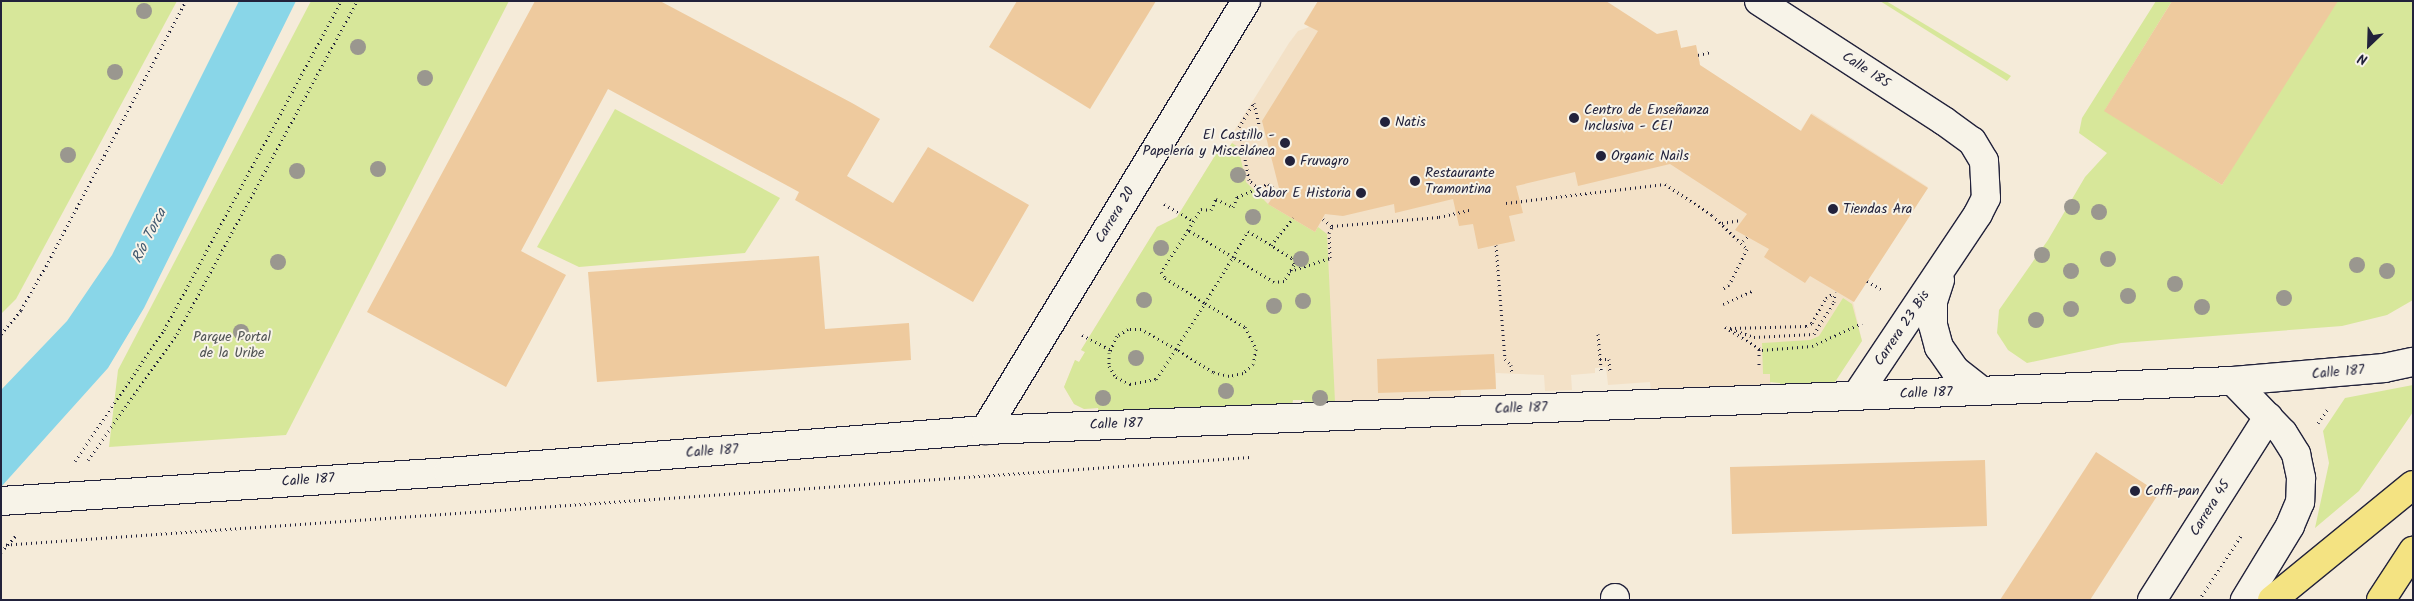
<!DOCTYPE html>
<html>
<head>
<meta charset="utf-8">
<style>
	body { margin:0 }
	#map { position:relative; width:2414px; height:601px; overflow:hidden; background:#f5ebd9; font-family:Kalam,sans-serif }
	div>[style] { position:absolute }
	[style*='--x'] { left:calc(var(--x)*1px); top:calc(var(--y)*1px); width:calc(var(--w)*1px); rotate:calc(var(--a)*1deg) }
	.built>* { inset:0; background:#f3e1c7 }
	.green>* { inset:0; background:#d7e79a }
	.water>* { inset:0; background:#89d6e8 }
	.building>* { inset:0; background:#eeca9e }
	.path>* { height:3px; margin-top:-1.5px; transform-origin:0; background:repeating-linear-gradient(90deg,#22223b 0 1px,transparent 0 5px) }
	.roads { filter:drop-shadow(1px 0 #22223b) drop-shadow(-1px 0 #22223b) drop-shadow(0 1px #22223b) drop-shadow(0 -1px #22223b) }
	.minor>* { height:28px; margin:-14px; padding:0 14px; transform-origin:14px; border-radius:14px; background:#f7f3e8 }
	.highway>* { height:28px; margin:-14px; padding:0 14px; transform-origin:14px; border-radius:14px; background:#f4e382 }
	.trees>* { width:16px; height:16px; margin:-8px; border-radius:50%; background:#9a978f }
	.dots>* { width:14px; height:14px; translate:-50% -50%; box-sizing:border-box; border:2px solid #f7f3e8; border-radius:50% }
	span { translate:-50% -50%; white-space:nowrap; text-align:center; line-height:1.15; -webkit-text-stroke:4px #f7f3e8; paint-order:stroke }
	.street-label { font-size:14px; color:#22223b }
	.poi-label { font-size:14px; color:#22223b }
	.left { translate:0 -50%; text-align:left }
	.right { translate:-100% -50%; text-align:right }
	.park-label { font-size:14px; color:#4f5353 }
	.water-label { font-size:15px; color:#41586f; font-style:italic }
	.frame { position:absolute; inset:0; border:2px solid #22223b; pointer-events:none }
	.north { position:absolute; left:2344px; top:20px; width:50px; height:50px; -webkit-text-stroke:4px #f7f3e8; paint-order:stroke; rotate:204deg; font-size:14px; font-weight:700; line-height:20px; text-align:center; color:#22223b }
	.north::after { content:''; display:block; margin:auto; width:18px; height:22px; background:#22223b; clip-path:polygon(50% 0,100% 100%,50% 72%,0 100%) }
</style>
</head>
<body>
<div id="map">
	<div class="built">
		<div style="clip-path:polygon(1318px 1px,1657px 34px,1677px 30px,1681px 48px,1696px 45px,1700px 63px,1686px 66px,1724px 81px,1800px 131px,1812px 113px,1928px 187px,1853px 302px,1862px 341px,1781px 386px,1780px 383px,1771px 382px,1770px 387px,1651px 392px,1650px 382px,1608px 385px,1606px 367px,1595px 368px,1595px 373px,1571px 375px,1572px 390px,1545px 391px,1544px 375px,1496px 373px,1496px 389px,1461px 390px,1461px 399px,1305px 404px,1304px 400px,1293px 400px,1292px 405px,1099px 412px,1098px 408px,1084px 409px,1074px 404px,1064px 387px,1075px 360px,1079px 362px,1085px 352px,1081px 350px,1157px 227px,1177px 217px,1221px 146px,1228px 150px,1237px 134px,1234px 131px,1289px 43px,1298px 31px,1309px 27px,1304px 23px)"></div>
	</div>
	<div class="green">
		<div style="clip-path:polygon(1px 1px,177px 1px,16px 299px,1px 314px)"></div>
		<div style="clip-path:polygon(311px 1px,509px 1px,286px 435px,109px 447px,118px 370px)"></div>
		<div style="clip-path:polygon(1880px 1px,1886px 1px,2011px 76px,2007px 81px)"></div>
		<div style="clip-path:polygon(2156px 1px,2172px 1px,2105px 110px,2222px 185px,2329px 1px,2413px 1px,2413px 300px,2387px 315px,2342px 326px,2121px 343px,2027px 363px,2008px 350px,1997px 333px,1999px 310px,2048px 240px,2085px 177px,2107px 153px,2079px 133px,2082px 118px)"></div>
		<div style="clip-path:polygon(615px 109px,780px 198px,745px 253px,579px 267px,537px 247px)"></div>
		<div style="clip-path:polygon(1232px 143px,1238px 147px,1246px 182px,1268px 204px,1315px 232px,1318px 227px,1327px 234px,1335px 402px,1305px 404px,1304px 400px,1293px 400px,1292px 405px,1099px 412px,1098px 408px,1084px 409px,1074px 404px,1064px 387px,1075px 360px,1079px 362px,1085px 352px,1081px 350px,1157px 227px,1177px 217px,1221px 146px,1227px 150px)"></div>
		<div style="clip-path:polygon(1843px 298px,1852px 304px,1862px 341px,1833px 385px,1781px 386px,1780px 383px,1770px 382px,1770px 374px,1763px 374px,1762px 343px,1810px 340px,1819px 336px)"></div>
		<div style="clip-path:polygon(2413px 385px,2413px 412px,2359px 491px,2315px 528px,2329px 463px,2323px 431px,2345px 398px)"></div>
	</div>
	<div class="water">
		<div style="clip-path:polygon(239px 1px,296px 1px,144px 308px,108px 368px,1px 487px,1px 390px,67px 321px,112px 255px)"></div>
	</div>
	<div class="building">
		<div style="clip-path:polygon(535px 1px,660px 1px,852px 103px,880px 119px,847px 176px,893px 203px,928px 147px,1029px 205px,973px 302px,795px 200px,799px 192px,608px 89px,521px 251px,566px 275px,506px 387px,367px 312px)"></div>
		<div style="clip-path:polygon(1017px 1px,1156px 1px,1090px 109px,989px 47px)"></div>
		<div style="clip-path:polygon(1318px 1px,1606px 1px,1657px 34px,1677px 30px,1681px 48px,1696px 45px,1700px 65px,1801px 131px,1811px 114px,1928px 188px,1854px 302px,1810px 276px,1805px 283px,1764px 257px,1769px 249px,1735px 230px,1747px 214px,1670px 164px,1578px 186px,1575px 172px,1516px 186px,1523px 213px,1509px 216px,1515px 241px,1496px 245px,1478px 249px,1473px 224px,1459px 226px,1453px 199px,1395px 213px,1394px 204px,1343px 216px,1325px 214px,1315px 232px,1268px 204px,1279px 188px,1262px 121px,1318px 31px,1304px 24px)"></div>
		<div style="clip-path:polygon(2172px 1px,2338px 1px,2222px 185px,2104px 111px)"></div>
		<div style="clip-path:polygon(819px 256px,825px 329px,909px 323px,911px 360px,597px 382px,588px 272px)"></div>
		<div style="clip-path:polygon(1494px 354px,1496px 389px,1378px 393px,1377px 359px)"></div>
		<div style="clip-path:polygon(2096px 452px,2159px 493px,2090px 600px,2000px 600px)"></div>
		<div style="clip-path:polygon(1985px 460px,1987px 526px,1732px 534px,1730px 467px)"></div>
	</div>
	<div class="path">
		<div style="--x:1698;--y:55;--w:13;--a:-13"></div>
		<div style="--x:1259;--y:189;--w:13;--a:-138"></div>
		<div style="--x:1249;--y:180;--w:54;--a:-100.7"></div>
		<div style="--x:1239;--y:127;--w:28;--a:-58"></div>
		<div style="--x:1254;--y:103;--w:22;--a:77"></div>
		<div style="--x:1506;--y:203;--w:160;--a:-6.8"></div>
		<div style="--x:1665;--y:184;--w:56;--a:33.4"></div>
		<div style="--x:1712;--y:215;--w:49;--a:44.2"></div>
		<div style="--x:1747;--y:249;--w:40;--a:116.6"></div>
		<div style="--x:1729;--y:285;--w:8;--a:150"></div>
		<div style="--x:1164;--y:204;--w:34;--a:30"></div>
		<div style="--x:1323;--y:219;--w:11;--a:38"></div>
		<div style="--x:1332;--y:226;--w:107;--a:-4.8"></div>
		<div style="--x:1439;--y:217;--w:31;--a:-13"></div>
		<div style="--x:1722;--y:223;--w:19;--a:-9"></div>
		<div style="--x:1188;--y:230;--w:50;--a:122.7"></div>
		<div style="--x:1161;--y:272;--w:7;--a:56"></div>
		<div style="--x:1165;--y:278;--w:47;--a:32"></div>
		<div style="--x:1205;--y:303;--w:47;--a:31"></div>
		<div style="--x:1245;--y:327;--w:25;--a:63"></div>
		<div style="--x:1256;--y:349;--w:15;--a:101"></div>
		<div style="--x:1253;--y:364;--w:13;--a:138"></div>
		<div style="--x:1243;--y:373;--w:14;--a:168"></div>
		<div style="--x:1229;--y:376;--w:16;--a:-166"></div>
		<div style="--x:1213;--y:372;--w:44;--a:-148.1"></div>
		<div style="--x:1176;--y:349;--w:40;--a:-150.3"></div>
		<div style="--x:1141;--y:329;--w:13;--a:180"></div>
		<div style="--x:1128;--y:329;--w:13;--a:148"></div>
		<div style="--x:1117;--y:336;--w:19;--a:115"></div>
		<div style="--x:1109;--y:353;--w:13;--a:90"></div>
		<div style="--x:1109;--y:366;--w:13;--a:58"></div>
		<div style="--x:1116;--y:377;--w:16;--a:27"></div>
		<div style="--x:1130;--y:384;--w:26;--a:-11"></div>
		<div style="--x:1156;--y:379;--w:36;--a:-56"></div>
		<div style="--x:1176;--y:349;--w:54;--a:-57.8"></div>
		<div style="--x:1205;--y:303;--w:54;--a:-58.7"></div>
		<div style="--x:1233;--y:257;--w:30;--a:-60"></div>
		<div style="--x:1248;--y:231;--w:52;--a:31.5"></div>
		<div style="--x:1292;--y:258;--w:7;--a:74"></div>
		<div style="--x:1294;--y:265;--w:19;--a:122"></div>
		<div style="--x:1284;--y:281;--w:10;--a:174"></div>
		<div style="--x:1274;--y:282;--w:48;--a:-148.6"></div>
		<div style="--x:1233;--y:257;--w:52;--a:-149"></div>
		<div style="--x:1188;--y:230;--w:25;--a:-58"></div>
		<div style="--x:1201;--y:209;--w:10;--a:6"></div>
		<div style="--x:1211;--y:210;--w:12;--a:-66"></div>
		<div style="--x:1216;--y:199;--w:19;--a:25"></div>
		<div style="--x:1233;--y:207;--w:11;--a:-68"></div>
		<div style="--x:1237;--y:197;--w:34;--a:-23"></div>
		<div style="--x:1268;--y:184;--w:11;--a:34"></div>
		<div style="--x:1743;--y:241;--w:6;--a:-45"></div>
		<div style="--x:1271;--y:245;--w:35;--a:-51"></div>
		<div style="--x:1496;--y:245;--w:114;--a:85.5"></div>
		<div style="--x:1505;--y:359;--w:8;--a:45"></div>
		<div style="--x:1511;--y:365;--w:9;--a:84"></div>
		<div style="--x:1290;--y:271;--w:42;--a:-18"></div>
		<div style="--x:1330;--y:258;--w:25;--a:-92"></div>
		<div style="--x:1329;--y:233;--w:8;--a:-67"></div>
		<div style="--x:1867;--y:281;--w:16;--a:30"></div>
		<div style="--x:1723;--y:304;--w:34;--a:-24"></div>
		<div style="--x:1725;--y:327;--w:44;--a:31.9"></div>
		<div style="--x:1762;--y:350;--w:50;--a:-4.6"></div>
		<div style="--x:1812;--y:346;--w:55;--a:-24.7"></div>
		<div style="--x:1730;--y:328;--w:76;--a:-1.5"></div>
		<div style="--x:1806;--y:326;--w:7;--a:-27"></div>
		<div style="--x:1812;--y:323;--w:29;--a:-61"></div>
		<div style="--x:1826;--y:298;--w:9;--a:-32"></div>
		<div style="--x:1731;--y:329;--w:24;--a:19"></div>
		<div style="--x:1754;--y:337;--w:60;--a:-2.9"></div>
		<div style="--x:1814;--y:334;--w:38;--a:-58"></div>
		<div style="--x:1834;--y:302;--w:10;--a:-84"></div>
		<div style="--x:1;--y:334;--w:31;--a:-50"></div>
		<div style="--x:21;--y:310;--w:51;--a:-60.4"></div>
		<div style="--x:46;--y:266;--w:300;--a:-62.2"></div>
		<div style="--x:1598;--y:334;--w:37;--a:85"></div>
		<div style="--x:1082;--y:335;--w:31;--a:27"></div>
		<div style="--x:1759;--y:349;--w:17;--a:90"></div>
		<div style="--x:1600;--y:359;--w:9;--a:0"></div>
		<div style="--x:1609;--y:359;--w:13;--a:86"></div>
		<div style="--x:2318;--y:423;--w:18;--a:-56"></div>
		<div style="--x:88;--y:460;--w:154;--a:-54.8"></div>
		<div style="--x:177;--y:334;--w:379;--a:-61.6"></div>
		<div style="--x:75;--y:461;--w:158;--a:-55.8"></div>
		<div style="--x:164;--y:330;--w:374;--a:-61.7"></div>
		<div style="--x:1;--y:545;--w:1252;--a:-4.03"></div>
		<div style="--x:1;--y:552;--w:24;--a:-48"></div>
		<div style="--x:2199;--y:600;--w:79;--a:-56.9"></div>
	</div>
	<div class="roads">
		<div class="minor">
			<div style="--x:1759;--y:1;--w:221;--a:33"></div>
			<div style="--x:1944;--y:121;--w:34;--a:36"></div>
			<div style="--x:1972;--y:141;--w:23;--a:59"></div>
			<div style="--x:1984;--y:161;--w:37;--a:87"></div>
			<div style="--x:1986;--y:198;--w:18;--a:117"></div>
			<div style="--x:1978;--y:214;--w:219;--a:123.8"></div>
			<div style="--x:1940;--y:280;--w:22;--a:108"></div>
			<div style="--x:1933;--y:301;--w:24;--a:90"></div>
			<div style="--x:1933;--y:325;--w:23;--a:75"></div>
			<div style="--x:1939;--y:347;--w:28;--a:55"></div>
			<div style="--x:1955;--y:370;--w:34;--a:38"></div>
			<div style="--x:2233;--y:381;--w:72;--a:46.1"></div>
			<div style="--x:2283;--y:433;--w:25;--a:58"></div>
			<div style="--x:2296;--y:454;--w:25;--a:78"></div>
			<div style="--x:2301;--y:478;--w:24;--a:92"></div>
			<div style="--x:2300;--y:502;--w:26;--a:113"></div>
			<div style="--x:2290;--y:526;--w:87;--a:121.3"></div>
			<div style="--x:985;--y:430;--w:502;--a:-58.68"></div>
			<div style="--x:1;--y:501;--w:448;--a:-3.7"></div>
			<div style="--x:448;--y:472;--w:539;--a:-4.47"></div>
			<div style="--x:985;--y:430;--w:1249;--a:-2.25"></div>
			<div style="--x:2233;--y:381;--w:152;--a:-4.9"></div>
			<div style="--x:2384;--y:368;--w:30;--a:-12"></div>
			<div style="--x:1615;--y:598;--w:2;--a:90"></div>
			<div style="--x:2152;--y:600;--w:217;--a:-57.6"></div>
		</div>
		<div class="highway">
			<div style="--x:2272;--y:600;--w:182;--a:-39.2"></div>
			<div style="--x:2381;--y:600;--w:59;--a:-56.9"></div>
		</div>
	</div>
	<div class="trees">
		<div style="left:144px;top:11px"></div>
		<div style="left:358px;top:47px"></div>
		<div style="left:115px;top:72px"></div>
		<div style="left:425px;top:78px"></div>
		<div style="left:68px;top:155px"></div>
		<div style="left:378px;top:169px"></div>
		<div style="left:297px;top:171px"></div>
		<div style="left:1238px;top:175px"></div>
		<div style="left:2072px;top:207px"></div>
		<div style="left:2099px;top:212px"></div>
		<div style="left:1253px;top:217px"></div>
		<div style="left:1161px;top:248px"></div>
		<div style="left:2042px;top:255px"></div>
		<div style="left:1301px;top:259px"></div>
		<div style="left:2108px;top:259px"></div>
		<div style="left:278px;top:262px"></div>
		<div style="left:2357px;top:265px"></div>
		<div style="left:2071px;top:271px"></div>
		<div style="left:2387px;top:271px"></div>
		<div style="left:2175px;top:284px"></div>
		<div style="left:2128px;top:296px"></div>
		<div style="left:2284px;top:298px"></div>
		<div style="left:1144px;top:300px"></div>
		<div style="left:1303px;top:301px"></div>
		<div style="left:1274px;top:306px"></div>
		<div style="left:2202px;top:307px"></div>
		<div style="left:2071px;top:309px"></div>
		<div style="left:2036px;top:320px"></div>
		<div style="left:241px;top:332px"></div>
		<div style="left:1136px;top:358px"></div>
		<div style="left:1226px;top:391px"></div>
		<div style="left:1103px;top:398px"></div>
		<div style="left:1320px;top:398px"></div>
	</div>
	<div class="dots">
		<div style="left:1574px;top:118px;background:#22223b"></div>
		<div style="left:1385px;top:122px;background:#22223b"></div>
		<div style="left:1285px;top:143px;background:#22223b"></div>
		<div style="left:1601px;top:156px;background:#22223b"></div>
		<div style="left:1290px;top:161px;background:#22223b"></div>
		<div style="left:1415px;top:181px;background:#22223b"></div>
		<div style="left:1361px;top:193px;background:#22223b"></div>
		<div style="left:1833px;top:209px;background:#22223b"></div>
		<div style="left:2135px;top:491px;background:#22223b"></div>
	</div>
	<div class="street-label">
		<span style="left:1866px;top:70px;rotate:33deg">Calle 185</span>
		<span style="left:1115px;top:215px;rotate:-59deg">Carrera 20</span>
		<span style="left:1902px;top:328px;rotate:-56deg">Carrera 23 Bis</span>
		<span style="left:2338px;top:372px;rotate:-5deg">Calle 187</span>
		<span style="left:1926px;top:393px;rotate:-2deg">Calle 187</span>
		<span style="left:1521px;top:408px;rotate:-2deg">Calle 187</span>
		<span style="left:1116px;top:424px;rotate:-2deg">Calle 187</span>
		<span style="left:712px;top:451px;rotate:-4deg">Calle 187</span>
		<span style="left:308px;top:480px;rotate:-4deg">Calle 187</span>
		<span style="left:2210px;top:508px;rotate:-58deg">Carrera 45</span>
	</div>
	<div class="poi-label">
		<span class="left" style="left:1584px;top:118px">Centro de Enseñanza<br>Inclusiva - CEI</span>
		<span class="left" style="left:1395px;top:122px">Natis</span>
		<span class="right" style="left:1275px;top:143px">El Castillo -<br>Papelería y Miscelánea</span>
		<span class="left" style="left:1611px;top:156px">Organic Nails</span>
		<span class="left" style="left:1300px;top:161px">Fruvagro</span>
		<span class="left" style="left:1425px;top:181px">Restaurante<br>Tramontina</span>
		<span class="right" style="left:1351px;top:193px">Sabor E Historia</span>
		<span class="left" style="left:1843px;top:209px">Tiendas Ara</span>
		<span class="left" style="left:2145px;top:491px">Coffi-pan</span>
	</div>
	<div class="park-label">
		<span style="left:232px;top:345px">Parque Portal<br>de la Uribe</span>
	</div>
	<div class="water-label">
		<span style="left:150px;top:236px;rotate:-63deg">Río Torca</span>
	</div>
	<div class="frame"></div>
	<div class="north">N</div>
</div>
</body>
</html>
